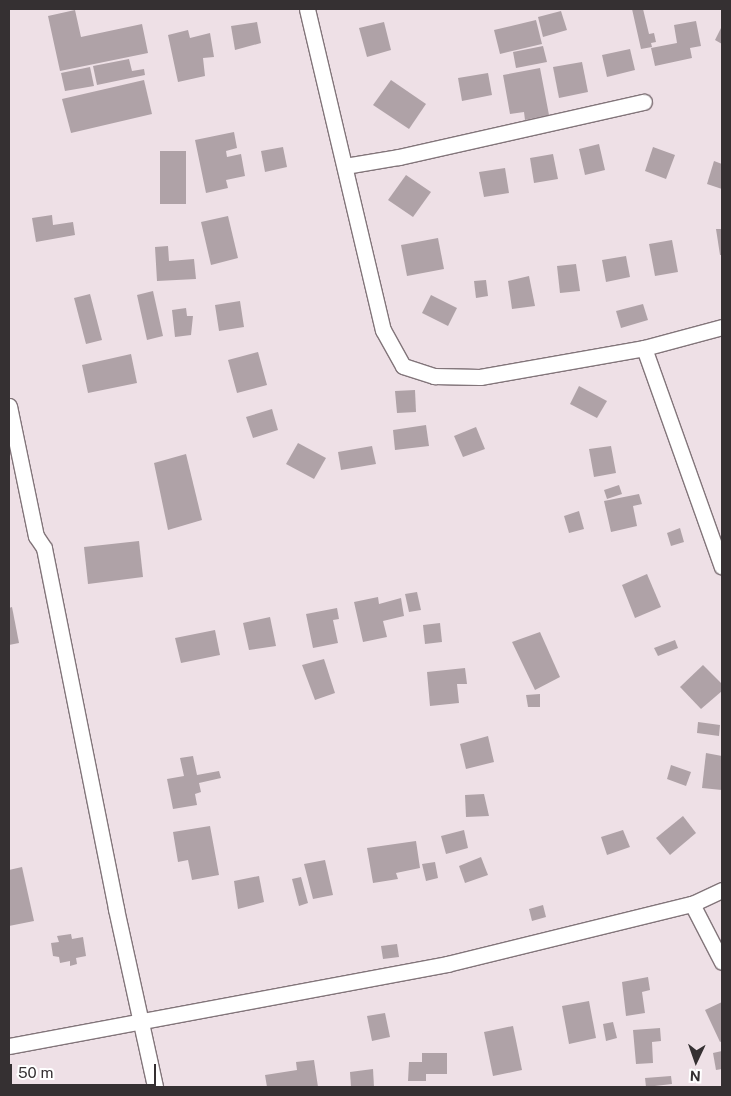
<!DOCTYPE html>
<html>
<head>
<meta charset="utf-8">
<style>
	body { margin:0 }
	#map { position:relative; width:731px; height:1096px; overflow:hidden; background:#eee0e6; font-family:"Public Sans",sans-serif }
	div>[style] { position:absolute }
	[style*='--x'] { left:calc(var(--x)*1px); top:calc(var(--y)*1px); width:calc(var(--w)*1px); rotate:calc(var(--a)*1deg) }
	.building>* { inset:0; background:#afa2a7 }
	.roads { filter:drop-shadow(1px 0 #82757a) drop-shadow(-1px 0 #82757a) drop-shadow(0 1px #82757a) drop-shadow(0 -1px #82757a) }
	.minor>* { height:15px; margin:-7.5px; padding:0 7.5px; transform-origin:7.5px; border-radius:7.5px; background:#fff }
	span { translate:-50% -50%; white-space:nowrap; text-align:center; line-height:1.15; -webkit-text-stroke:4px #fff; paint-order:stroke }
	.frame { position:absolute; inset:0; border:10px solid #353032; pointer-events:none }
	.north { position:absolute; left:671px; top:1036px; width:50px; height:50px; -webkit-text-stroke:4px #fff; paint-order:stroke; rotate:183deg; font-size:14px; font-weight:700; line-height:20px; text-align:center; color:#353032 }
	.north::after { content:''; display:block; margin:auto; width:18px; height:22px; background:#353032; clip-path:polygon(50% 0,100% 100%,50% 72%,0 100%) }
	.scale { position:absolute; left:10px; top:1064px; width:146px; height:22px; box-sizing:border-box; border:2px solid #353032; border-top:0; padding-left:6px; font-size:15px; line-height:18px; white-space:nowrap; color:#353032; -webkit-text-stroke:4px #fff; paint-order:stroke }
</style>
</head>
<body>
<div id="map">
	<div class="building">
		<div style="clip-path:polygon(632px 9px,643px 9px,649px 34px,654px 33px,656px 42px,651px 43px,652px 47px,641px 49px)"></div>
		<div style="clip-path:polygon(75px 10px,81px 37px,142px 24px,148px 53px,60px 71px,48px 16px)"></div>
		<div style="clip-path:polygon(561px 11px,567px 30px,543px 37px,538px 17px)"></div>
		<div style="clip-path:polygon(536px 20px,542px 44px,500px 54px,494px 30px)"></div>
		<div style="clip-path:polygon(696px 21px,701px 46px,690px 48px,692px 58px,655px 66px,651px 48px,677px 43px,674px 25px)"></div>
		<div style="clip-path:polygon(257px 22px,261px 43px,235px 50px,231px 26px)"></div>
		<div style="clip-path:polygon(384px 22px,391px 50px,367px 57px,359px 28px)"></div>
		<div style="clip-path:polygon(722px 26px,722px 44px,715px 40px)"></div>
		<div style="clip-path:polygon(188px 30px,190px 38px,210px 33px,214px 57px,203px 58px,205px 76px,178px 82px,168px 35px)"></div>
		<div style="clip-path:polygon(543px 46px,547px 62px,516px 68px,513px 52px)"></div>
		<div style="clip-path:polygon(630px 49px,635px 70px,607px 77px,602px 55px)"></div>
		<div style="clip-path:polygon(129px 59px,132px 71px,144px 69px,145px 75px,97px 85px,93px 66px)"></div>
		<div style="clip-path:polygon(582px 62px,588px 92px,559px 98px,553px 67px)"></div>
		<div style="clip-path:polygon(90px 67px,94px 86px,65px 91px,61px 73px)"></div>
		<div style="clip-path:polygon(540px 68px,549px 115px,525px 120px,524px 112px,510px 114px,503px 75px)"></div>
		<div style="clip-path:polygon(488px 73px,492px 95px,462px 101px,458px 78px)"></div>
		<div style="clip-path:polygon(144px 80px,152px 114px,71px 133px,62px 99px)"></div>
		<div style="clip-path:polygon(391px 80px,426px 104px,409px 129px,373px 105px)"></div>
		<div style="clip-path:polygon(234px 132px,237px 148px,226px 151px,227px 157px,241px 154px,245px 176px,226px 180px,228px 188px,206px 193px,195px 140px)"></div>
		<div style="clip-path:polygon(599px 144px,605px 170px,585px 175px,579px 149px)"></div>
		<div style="clip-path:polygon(283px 147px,287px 167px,265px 172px,261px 151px)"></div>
		<div style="clip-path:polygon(653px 147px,675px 155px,666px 179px,645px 171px)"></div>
		<div style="clip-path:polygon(160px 151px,186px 151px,186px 204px,160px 204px)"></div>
		<div style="clip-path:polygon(553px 154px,558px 179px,534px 183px,530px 158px)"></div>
		<div style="clip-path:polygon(714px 161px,722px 164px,722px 189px,707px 184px)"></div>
		<div style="clip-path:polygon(505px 168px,509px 193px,484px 197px,479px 172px)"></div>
		<div style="clip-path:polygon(406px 175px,431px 192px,413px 217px,388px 200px)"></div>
		<div style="clip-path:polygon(52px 215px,53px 225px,73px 222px,75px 235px,36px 242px,32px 218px)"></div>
		<div style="clip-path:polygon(228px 216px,238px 258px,211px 265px,201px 222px)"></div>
		<div style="clip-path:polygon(716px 229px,722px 229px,722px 255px,720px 255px)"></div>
		<div style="clip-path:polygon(438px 238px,444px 269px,407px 276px,401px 245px)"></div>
		<div style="clip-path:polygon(672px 240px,678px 272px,655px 276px,649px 244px)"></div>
		<div style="clip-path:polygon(168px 246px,169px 261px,194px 259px,196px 279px,157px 281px,155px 247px)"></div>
		<div style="clip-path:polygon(626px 256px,630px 277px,606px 282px,602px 260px)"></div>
		<div style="clip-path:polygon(576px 264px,580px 291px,560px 293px,557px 266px)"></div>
		<div style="clip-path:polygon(529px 276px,535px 306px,512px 309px,508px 281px)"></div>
		<div style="clip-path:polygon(486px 280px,488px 296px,476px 298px,474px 281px)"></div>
		<div style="clip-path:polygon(153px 291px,163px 336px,147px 340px,137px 295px)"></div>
		<div style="clip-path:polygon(90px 294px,102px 340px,86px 344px,74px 298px)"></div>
		<div style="clip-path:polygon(431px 295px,457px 308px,448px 326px,422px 313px)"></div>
		<div style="clip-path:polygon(240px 301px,244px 327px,219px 331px,215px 305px)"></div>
		<div style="clip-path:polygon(643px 304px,648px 320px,621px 328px,616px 311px)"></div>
		<div style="clip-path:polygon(186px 308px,187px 316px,193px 316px,191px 335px,175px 337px,172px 310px)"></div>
		<div style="clip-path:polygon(258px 352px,267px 385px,237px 393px,228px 360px)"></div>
		<div style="clip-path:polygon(131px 354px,137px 383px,88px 393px,82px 365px)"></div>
		<div style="clip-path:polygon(579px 386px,607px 401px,597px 418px,570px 404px)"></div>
		<div style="clip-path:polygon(415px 390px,416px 412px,397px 413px,395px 391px)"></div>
		<div style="clip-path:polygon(272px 409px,278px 430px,253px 438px,246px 417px)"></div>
		<div style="clip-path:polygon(426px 425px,429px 446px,395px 450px,393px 430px)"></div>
		<div style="clip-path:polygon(476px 427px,485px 449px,463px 457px,454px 436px)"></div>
		<div style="clip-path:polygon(298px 443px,326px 458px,314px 479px,286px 464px)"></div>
		<div style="clip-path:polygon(372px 446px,376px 464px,341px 470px,338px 452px)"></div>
		<div style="clip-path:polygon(611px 446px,616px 473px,594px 477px,589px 449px)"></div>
		<div style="clip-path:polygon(186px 454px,202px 520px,168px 530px,154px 463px)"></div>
		<div style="clip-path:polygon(619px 485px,622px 494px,607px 499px,604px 490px)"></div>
		<div style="clip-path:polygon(639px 494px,642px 504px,633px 506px,637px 526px,611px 532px,604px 501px)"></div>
		<div style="clip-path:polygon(579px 511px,584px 529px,569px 533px,564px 516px)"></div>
		<div style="clip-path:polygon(680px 528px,684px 542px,671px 546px,667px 533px)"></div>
		<div style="clip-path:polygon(139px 541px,143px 577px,88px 584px,84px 547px)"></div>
		<div style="clip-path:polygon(647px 574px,661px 607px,635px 618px,622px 585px)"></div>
		<div style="clip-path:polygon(417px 592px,421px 610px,409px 612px,405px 594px)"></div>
		<div style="clip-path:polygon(378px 597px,379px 604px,401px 598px,404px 616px,383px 621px,387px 637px,363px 642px,354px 602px)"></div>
		<div style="clip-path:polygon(12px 607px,19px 643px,9px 645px,9px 608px)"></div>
		<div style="clip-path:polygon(337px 608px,339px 619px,333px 620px,338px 643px,313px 648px,306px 614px)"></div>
		<div style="clip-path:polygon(270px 617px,276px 646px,249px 650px,243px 623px)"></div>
		<div style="clip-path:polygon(440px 623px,442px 642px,425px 644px,423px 625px)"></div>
		<div style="clip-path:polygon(215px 630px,220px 655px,181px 663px,175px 638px)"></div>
		<div style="clip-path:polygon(540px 632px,560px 677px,535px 690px,512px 642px)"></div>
		<div style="clip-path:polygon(675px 640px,678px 648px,658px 656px,654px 648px)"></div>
		<div style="clip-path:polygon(324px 659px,335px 693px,315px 700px,302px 665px)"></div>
		<div style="clip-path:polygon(703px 665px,722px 684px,722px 691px,701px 709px,680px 687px)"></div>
		<div style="clip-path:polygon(465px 668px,467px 684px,457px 684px,459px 703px,430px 706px,427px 672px)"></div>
		<div style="clip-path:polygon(540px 694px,540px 707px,528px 707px,526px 695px)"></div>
		<div style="clip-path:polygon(698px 722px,720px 725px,719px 736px,697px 733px)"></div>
		<div style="clip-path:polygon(488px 736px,494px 762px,466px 769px,460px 744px)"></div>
		<div style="clip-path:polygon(706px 753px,722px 756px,722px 790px,702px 788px)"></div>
		<div style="clip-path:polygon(193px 756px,197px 775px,219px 771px,221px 778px,199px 783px,201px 792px,195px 794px,197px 805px,173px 809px,167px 779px,184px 776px,180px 758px)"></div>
		<div style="clip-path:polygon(671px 765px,691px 772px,686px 786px,667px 779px)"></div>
		<div style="clip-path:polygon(484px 794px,489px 816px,466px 817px,465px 795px)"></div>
		<div style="clip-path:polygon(683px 816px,696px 833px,670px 855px,656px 838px)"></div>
		<div style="clip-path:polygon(210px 826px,219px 875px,192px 880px,188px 860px,178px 862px,173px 832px)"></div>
		<div style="clip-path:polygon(464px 830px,468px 848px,446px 854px,441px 836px)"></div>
		<div style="clip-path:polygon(623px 830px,630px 847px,607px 855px,601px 837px)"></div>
		<div style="clip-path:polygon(416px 841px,420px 868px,396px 873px,398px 879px,373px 883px,367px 848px)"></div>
		<div style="clip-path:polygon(481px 857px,488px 875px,465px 883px,459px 866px)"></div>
		<div style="clip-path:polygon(325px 860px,333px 895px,313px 899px,304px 864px)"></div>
		<div style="clip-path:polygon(435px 862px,438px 878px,426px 881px,422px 864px)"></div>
		<div style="clip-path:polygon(22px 867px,34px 921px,9px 926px,9px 870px)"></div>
		<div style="clip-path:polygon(259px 876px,264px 902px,238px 909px,234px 881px)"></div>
		<div style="clip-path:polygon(301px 877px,308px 903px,299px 906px,292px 879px)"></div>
		<div style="clip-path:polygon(543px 905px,546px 917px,532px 921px,529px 909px)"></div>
		<div style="clip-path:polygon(71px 934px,72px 939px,83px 937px,86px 956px,76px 958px,77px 964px,70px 966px,70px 961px,60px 963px,59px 957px,53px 956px,51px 943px,59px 942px,57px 936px)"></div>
		<div style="clip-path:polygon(397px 944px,399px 957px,383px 959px,381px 946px)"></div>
		<div style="clip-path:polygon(648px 977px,650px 990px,642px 992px,645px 1013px,626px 1016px,622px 982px)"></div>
		<div style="clip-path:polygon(589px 1001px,596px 1038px,569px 1044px,562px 1006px)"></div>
		<div style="clip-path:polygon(722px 1002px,722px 1041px,720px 1042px,705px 1010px)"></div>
		<div style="clip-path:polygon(385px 1013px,390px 1037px,372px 1041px,367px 1016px)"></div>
		<div style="clip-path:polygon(613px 1022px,617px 1038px,606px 1041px,603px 1024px)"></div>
		<div style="clip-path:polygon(513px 1026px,522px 1070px,493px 1076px,484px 1032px)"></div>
		<div style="clip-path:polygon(660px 1028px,661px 1041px,652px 1042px,653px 1063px,636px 1064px,633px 1030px)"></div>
		<div style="clip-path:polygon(722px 1051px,722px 1069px,716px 1070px,713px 1053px)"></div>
		<div style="clip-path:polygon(422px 1053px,447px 1053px,447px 1074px,426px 1074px,426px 1081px,408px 1081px,409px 1062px,422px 1062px)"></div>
		<div style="clip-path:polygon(314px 1060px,318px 1087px,267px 1087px,265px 1075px,297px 1070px,296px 1062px)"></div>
		<div style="clip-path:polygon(373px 1069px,374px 1087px,351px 1087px,350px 1072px)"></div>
		<div style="clip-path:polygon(671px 1076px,672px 1084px,646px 1087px,645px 1078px)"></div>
	</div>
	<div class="roads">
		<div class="minor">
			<div style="--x:307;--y:9;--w:330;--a:76.7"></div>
			<div style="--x:383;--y:330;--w:41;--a:60.9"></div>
			<div style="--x:403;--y:366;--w:33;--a:18"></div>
			<div style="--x:434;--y:376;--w:46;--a:1.2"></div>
			<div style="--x:480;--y:377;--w:167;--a:-10"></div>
			<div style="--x:644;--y:348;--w:81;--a:-15.1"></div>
			<div style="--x:345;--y:166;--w:55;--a:-9.5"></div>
			<div style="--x:399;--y:157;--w:251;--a:-12.7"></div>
			<div style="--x:644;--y:348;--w:232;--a:70.4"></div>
			<div style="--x:9;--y:406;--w:133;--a:78.3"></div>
			<div style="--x:36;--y:536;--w:14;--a:56"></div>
			<div style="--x:44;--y:548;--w:368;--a:78.7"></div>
			<div style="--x:116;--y:909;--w:182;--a:77.6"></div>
			<div style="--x:692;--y:904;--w:65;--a:62.7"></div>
			<div style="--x:9;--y:1046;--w:446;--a:-10.6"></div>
			<div style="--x:447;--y:964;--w:252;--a:-13.8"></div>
			<div style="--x:692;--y:904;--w:33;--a:-25"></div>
		</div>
	</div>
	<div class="frame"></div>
	<div class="north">N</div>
	<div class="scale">50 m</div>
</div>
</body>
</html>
